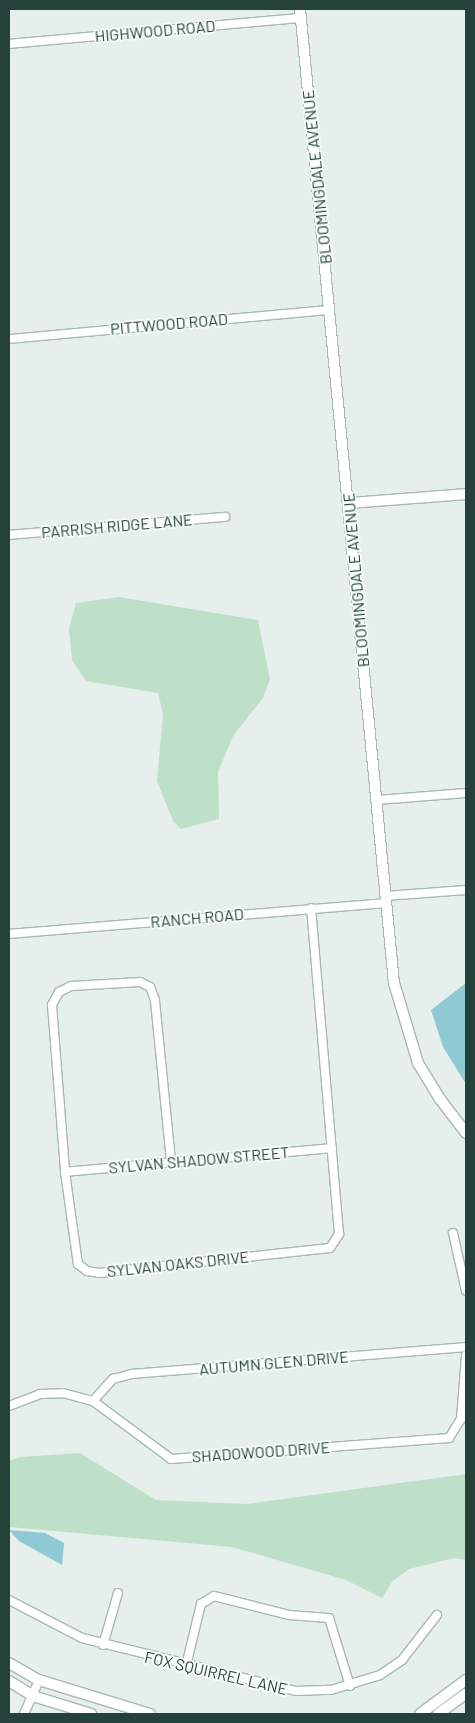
<!DOCTYPE html>
<html>
<head>
<meta charset="utf-8">
<style>
	body { margin:0 }
	#map { position:relative; width:475px; height:1723px; overflow:hidden; background:#e6efeb; font-family:Barlow,sans-serif }
	div>[style] { position:absolute }
	[style*='--x'] { left:calc(var(--x)*1px); top:calc(var(--y)*1px); width:calc(var(--w)*1px); rotate:calc(var(--a)*1deg) }
	.green>* { inset:0; background:#bfe0c8 }
	.water>* { inset:0; background:#8ec9d4 }
	.roads { filter:drop-shadow(1px 0 #a8b8b2) drop-shadow(-1px 0 #a8b8b2) drop-shadow(0 1px #a8b8b2) drop-shadow(0 -1px #a8b8b2) }
	.minor>* { height:8px; margin:-4px; padding:0 4px; transform-origin:4px; border-radius:4px; background:#fff }
	.tertiary>* { height:10px; margin:-5px; padding:0 5px; transform-origin:5px; border-radius:5px; background:#fff }
	span { translate:-50% -50%; white-space:nowrap; text-align:center; line-height:1.15; -webkit-text-stroke:4px #f7fbf9; paint-order:stroke }
	.street-label { font-size:16px; color:#24423a }
	.frame { position:absolute; inset:0; border:10px solid #24423a; pointer-events:none }
</style>
</head>
<body>
<div id="map">
	<div class="green">
		<div style="clip-path:polygon(119px 597px,258px 620px,270px 679px,263px 698px,233px 736px,218px 772px,219px 819px,181px 829px,173px 821px,157px 781px,163px 714px,158px 693px,86px 681px,72px 660px,69px 629px,76px 603px)"></div>
		<div style="clip-path:polygon(80px 1453px,156px 1500px,247px 1504px,466px 1474px,466px 1560px,454px 1558px,409px 1569px,392px 1582px,382px 1598px,346px 1580px,232px 1547px,9px 1527px,9px 1461px,20px 1457px)"></div>
	</div>
	<div class="water">
		<div style="clip-path:polygon(466px 983px,466px 1084px,443px 1047px,431px 1010px)"></div>
		<div style="clip-path:polygon(9px 1530px,45px 1533px,64px 1543px,62px 1565px,19px 1541px)"></div>
	</div>
	<div class="roads">
		<div class="minor">
			<div style="--x:9;--y:44;--w:293;--a:-5.1"></div>
			<div style="--x:9;--y:339;--w:322;--a:-5.2"></div>
			<div style="--x:9;--y:535;--w:217;--a:-4.8"></div>
			<div style="--x:377;--y:800;--w:89;--a:-4.5"></div>
			<div style="--x:385;--y:896;--w:81;--a:-4.2"></div>
			<div style="--x:9;--y:934;--w:378;--a:-4.7"></div>
			<div style="--x:171;--y:1161;--w:162;--a:-95.7"></div>
			<div style="--x:155;--y:1000;--w:14;--a:-111"></div>
			<div style="--x:150;--y:987;--w:11;--a:-153"></div>
			<div style="--x:140;--y:982;--w:69;--a:176.7"></div>
			<div style="--x:71;--y:986;--w:13;--a:153"></div>
			<div style="--x:59;--y:992;--w:15;--a:118"></div>
			<div style="--x:52;--y:1005;--w:168;--a:85.5"></div>
			<div style="--x:65;--y:1172;--w:93;--a:82"></div>
			<div style="--x:78;--y:1264;--w:11;--a:38"></div>
			<div style="--x:87;--y:1271;--w:12;--a:9"></div>
			<div style="--x:99;--y:1273;--w:232;--a:-6.2"></div>
			<div style="--x:330;--y:1248;--w:17;--a:-57"></div>
			<div style="--x:339;--y:1234;--w:327;--a:-94.9"></div>
			<div style="--x:65;--y:1172;--w:268;--a:-5.1"></div>
			<div style="--x:453;--y:1233;--w:59;--a:77.4"></div>
			<div style="--x:93;--y:1401;--w:30;--a:-48"></div>
			<div style="--x:113;--y:1379;--w:20;--a:-15"></div>
			<div style="--x:132;--y:1374;--w:335;--a:-4.6"></div>
			<div style="--x:9;--y:1406;--w:33;--a:-21"></div>
			<div style="--x:40;--y:1394;--w:23;--a:-2"></div>
			<div style="--x:63;--y:1393;--w:31;--a:15"></div>
			<div style="--x:93;--y:1401;--w:97;--a:36.6"></div>
			<div style="--x:171;--y:1459;--w:279;--a:-4.3"></div>
			<div style="--x:449;--y:1438;--w:22;--a:-58"></div>
			<div style="--x:461;--y:1419;--w:64;--a:-85.5"></div>
			<div style="--x:9;--y:1600;--w:82;--a:27.5"></div>
			<div style="--x:82;--y:1638;--w:220;--a:13.9"></div>
			<div style="--x:296;--y:1691;--w:35;--a:-2"></div>
			<div style="--x:331;--y:1690;--w:51;--a:-17"></div>
			<div style="--x:380;--y:1675;--w:27;--a:-34"></div>
			<div style="--x:402;--y:1660;--w:57;--a:-52.1"></div>
			<div style="--x:103;--y:1645;--w:54;--a:-73.9"></div>
			<div style="--x:186;--y:1666;--w:64;--a:-76.4"></div>
			<div style="--x:201;--y:1604;--w:15;--a:-32"></div>
			<div style="--x:214;--y:1596;--w:77;--a:14.2"></div>
			<div style="--x:289;--y:1615;--w:40;--a:4.3"></div>
			<div style="--x:329;--y:1618;--w:71;--a:72.8"></div>
			<div style="--x:24;--y:1714;--w:37;--a:-66"></div>
		</div>
		<div class="tertiary">
			<div style="--x:300;--y:9;--w:979;--a:84.49"></div>
			<div style="--x:394;--y:983;--w:84;--a:73.3"></div>
			<div style="--x:418;--y:1063;--w:42;--a:58.6"></div>
			<div style="--x:440;--y:1099;--w:43;--a:52.6"></div>
			<div style="--x:350;--y:503;--w:116;--a:-4.4"></div>
			<div style="--x:9;--y:1663;--w:34;--a:30"></div>
			<div style="--x:39;--y:1680;--w:116;--a:17"></div>
			<div style="--x:9;--y:1681;--w:28;--a:32"></div>
			<div style="--x:33;--y:1696;--w:61;--a:17.2"></div>
			<div style="--x:420;--y:1714;--w:57;--a:-36.5"></div>
			<div style="--x:438;--y:1714;--w:34;--a:-36"></div>
		</div>
	</div>
	<div class="street-label">
		<span style="left:155px;top:31px;rotate:-5deg">HIGHWOOD ROAD</span>
		<span style="left:317px;top:177px;rotate:-96deg">BLOOMINGDALE AVENUE</span>
		<span style="left:169px;top:324px;rotate:-5deg">PITTWOOD ROAD</span>
		<span style="left:117px;top:526px;rotate:-5deg">PARRISH RIDGE LANE</span>
		<span style="left:356px;top:580px;rotate:-95deg">BLOOMINGDALE AVENUE</span>
		<span style="left:197px;top:918px;rotate:-5deg">RANCH ROAD</span>
		<span style="left:199px;top:1160px;rotate:-5deg">SYLVAN SHADOW STREET</span>
		<span style="left:178px;top:1264px;rotate:-6deg">SYLVAN OAKS DRIVE</span>
		<span style="left:274px;top:1363px;rotate:-5deg">AUTUMN GLEN DRIVE</span>
		<span style="left:261px;top:1452px;rotate:-4deg">SHADOWOOD DRIVE</span>
		<span style="left:216px;top:1673px;rotate:13deg">FOX SQUIRREL LANE</span>
	</div>
	<div class="frame"></div>
</div>
</body>
</html>
